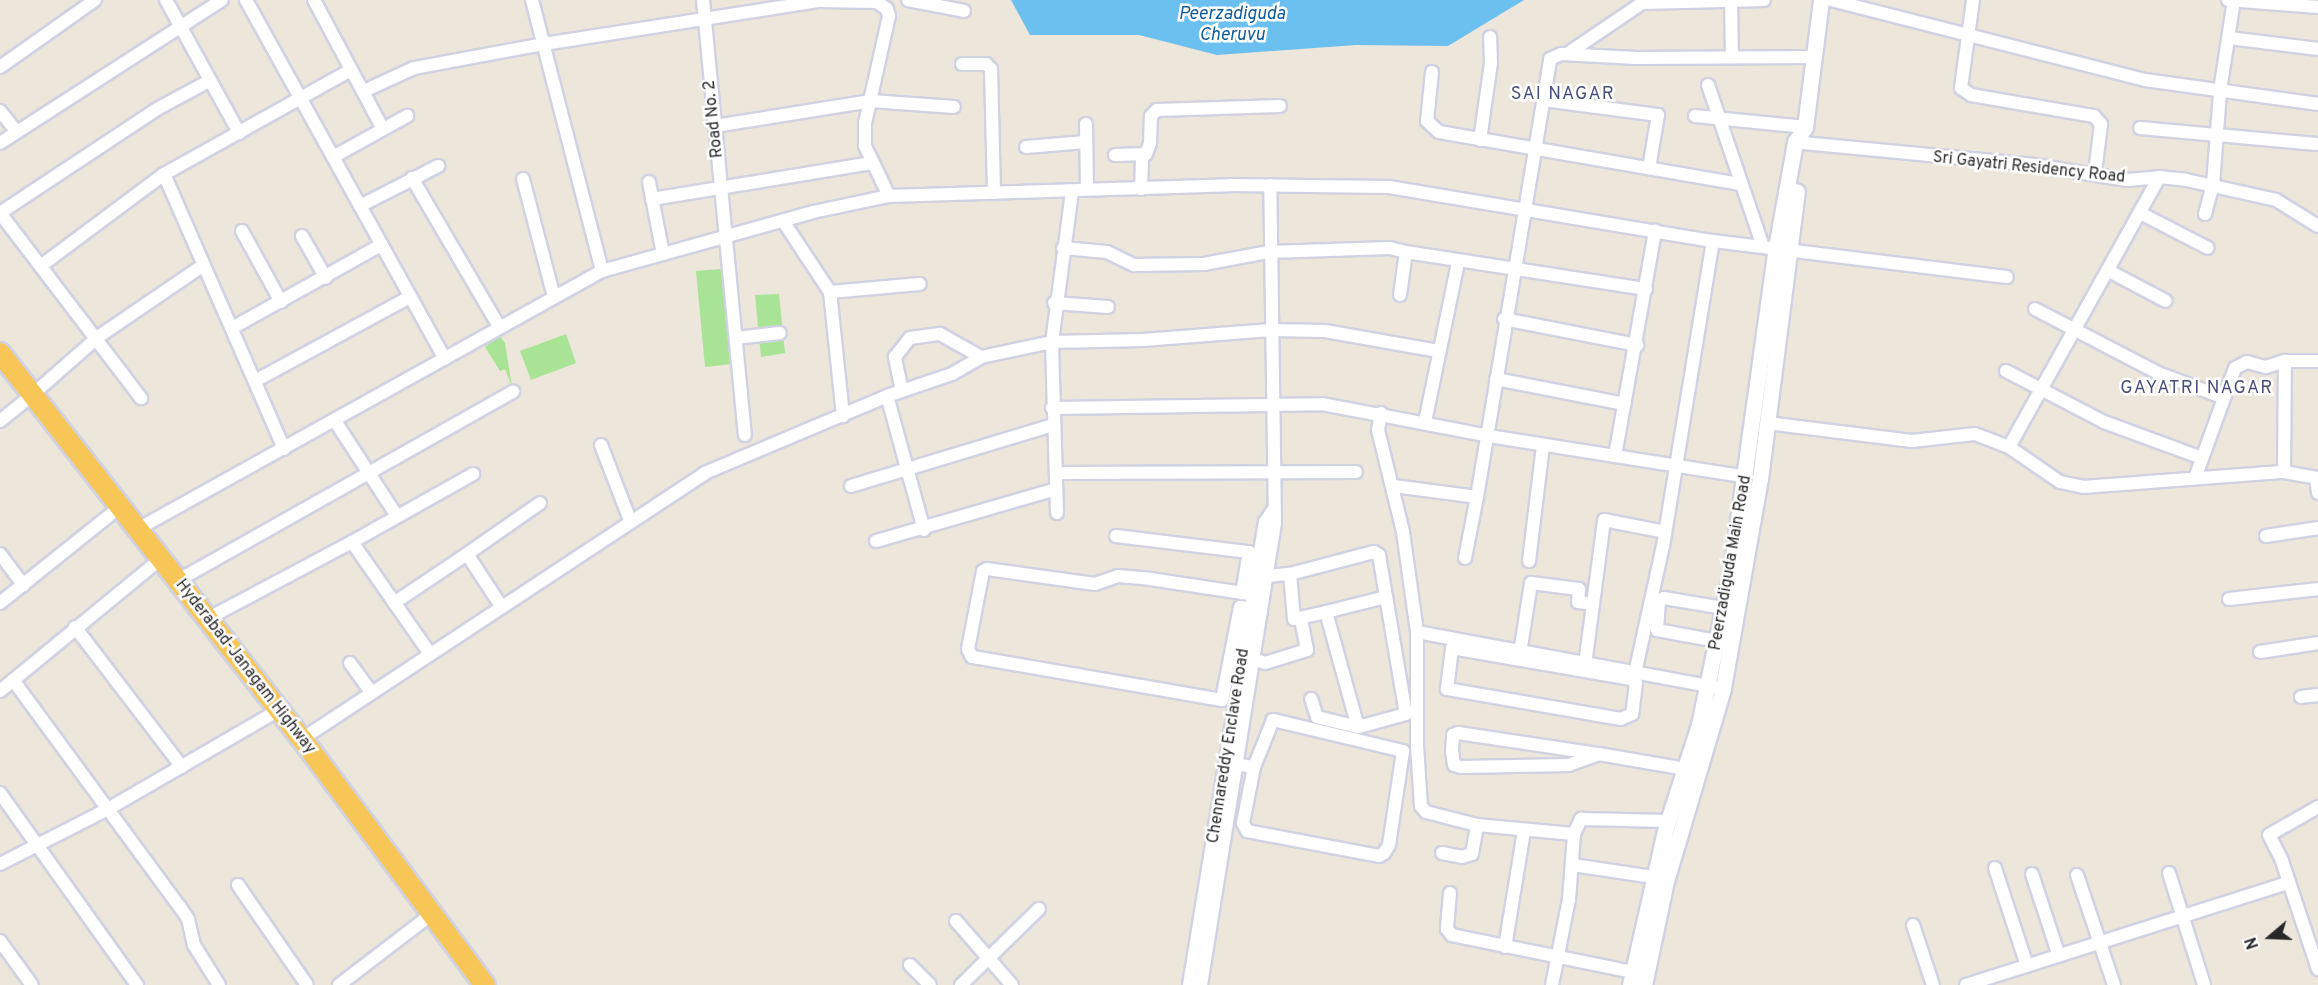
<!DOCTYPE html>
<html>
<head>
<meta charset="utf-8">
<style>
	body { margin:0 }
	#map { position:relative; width:2318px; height:985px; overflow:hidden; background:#ece6db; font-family:Overpass,sans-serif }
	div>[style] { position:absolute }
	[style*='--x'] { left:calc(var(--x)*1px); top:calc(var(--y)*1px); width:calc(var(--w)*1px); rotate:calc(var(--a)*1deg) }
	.green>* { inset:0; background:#a9e396 }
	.water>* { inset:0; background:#6cc0f0 }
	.roads { filter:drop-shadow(2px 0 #d0d2e2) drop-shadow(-2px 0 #d0d2e2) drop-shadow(0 2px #d0d2e2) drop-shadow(0 -2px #d0d2e2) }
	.minor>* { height:12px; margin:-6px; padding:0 6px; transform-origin:6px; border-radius:6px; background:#fff }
	.tertiary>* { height:15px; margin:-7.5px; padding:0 7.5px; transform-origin:7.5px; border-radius:7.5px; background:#fff }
	.trunk>* { height:20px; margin:-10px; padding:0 10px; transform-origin:10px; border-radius:10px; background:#f8c656 }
	span { translate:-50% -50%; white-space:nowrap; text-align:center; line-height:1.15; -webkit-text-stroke:5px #fff; paint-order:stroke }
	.street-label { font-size:16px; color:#292929 }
	.water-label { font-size:18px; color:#0c5c9b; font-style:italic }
	.neighbourhood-label { font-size:18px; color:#494d7a; letter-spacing:1.5px }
	.north { position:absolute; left:2240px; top:907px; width:60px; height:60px; -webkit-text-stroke:4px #fff; paint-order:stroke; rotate:251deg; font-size:16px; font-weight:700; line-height:24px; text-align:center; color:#292929 }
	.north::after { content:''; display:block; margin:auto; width:21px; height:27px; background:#292929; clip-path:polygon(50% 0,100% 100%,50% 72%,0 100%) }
</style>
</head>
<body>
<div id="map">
	<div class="green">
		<div style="clip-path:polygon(721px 269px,732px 364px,705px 367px,696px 271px)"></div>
		<div style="clip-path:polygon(779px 294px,785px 353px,761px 357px,755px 295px)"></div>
		<div style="clip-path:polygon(566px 334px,576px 363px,531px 380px,520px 351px)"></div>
		<div style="clip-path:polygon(500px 336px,505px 343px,512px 387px,505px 369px,500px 371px,485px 347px)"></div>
	</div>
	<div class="water">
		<div style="clip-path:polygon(1011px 0,1524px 0,1448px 46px,1356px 45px,1217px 55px,1139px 35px,1030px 35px)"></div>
	</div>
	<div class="roads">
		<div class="minor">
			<div style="--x:166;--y:0;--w:152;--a:61.2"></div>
			<div style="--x:246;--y:0;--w:410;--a:61"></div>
			<div style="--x:314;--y:0;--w:146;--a:61.9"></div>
			<div style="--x:532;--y:0;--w:280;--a:75.5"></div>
			<div style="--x:703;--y:0;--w:437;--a:84.5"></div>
			<div style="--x:908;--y:0;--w:57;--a:11.1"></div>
			<div style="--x:1831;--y:0;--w:324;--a:14.3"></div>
			<div style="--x:2145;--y:80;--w:175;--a:7.9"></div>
			<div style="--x:1973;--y:0;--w:89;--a:97.8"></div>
			<div style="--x:1961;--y:88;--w:12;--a:35"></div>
			<div style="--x:1971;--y:95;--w:125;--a:9.7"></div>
			<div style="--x:2094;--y:116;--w:11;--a:49"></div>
			<div style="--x:2101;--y:124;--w:49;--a:97"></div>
			<div style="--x:2228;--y:0;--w:90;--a:4.4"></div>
			<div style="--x:1731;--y:1;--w:56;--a:89"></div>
			<div style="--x:2229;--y:38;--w:90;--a:7"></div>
			<div style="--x:1567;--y:54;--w:91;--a:-34.2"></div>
			<div style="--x:1642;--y:3;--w:122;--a:-1.4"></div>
			<div style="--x:962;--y:64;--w:24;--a:0"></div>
			<div style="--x:986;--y:64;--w:7;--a:45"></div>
			<div style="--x:991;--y:69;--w:124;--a:88.6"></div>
			<div style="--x:0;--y:67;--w:116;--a:-35.2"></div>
			<div style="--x:1432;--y:72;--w:49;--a:95.8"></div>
			<div style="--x:1427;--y:121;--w:16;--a:43"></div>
			<div style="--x:1439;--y:132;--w:306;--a:9.8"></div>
			<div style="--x:1708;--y:85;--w:171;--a:71.2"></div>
			<div style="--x:364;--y:91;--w:55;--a:-24.7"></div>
			<div style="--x:414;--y:68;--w:132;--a:-10.5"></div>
			<div style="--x:544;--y:44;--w:279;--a:-8.9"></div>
			<div style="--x:820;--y:1;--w:57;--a:1"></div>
			<div style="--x:877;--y:2;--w:12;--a:35"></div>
			<div style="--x:887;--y:9;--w:7;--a:74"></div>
			<div style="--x:889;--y:16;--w:110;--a:102.6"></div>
			<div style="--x:865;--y:123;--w:23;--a:90"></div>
			<div style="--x:865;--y:146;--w:55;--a:64.4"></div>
			<div style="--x:1543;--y:100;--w:116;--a:7.4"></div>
			<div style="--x:1658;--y:115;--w:54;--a:99.6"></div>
			<div style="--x:0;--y:111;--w:26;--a:51"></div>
			<div style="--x:1695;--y:116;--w:111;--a:5.7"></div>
			<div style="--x:1086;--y:124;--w:65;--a:89.1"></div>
			<div style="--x:715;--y:126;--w:158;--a:-9.1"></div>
			<div style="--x:871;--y:101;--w:83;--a:4.1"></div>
			<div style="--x:2140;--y:128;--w:177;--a:5.2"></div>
			<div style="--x:1480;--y:140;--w:78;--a:-81.9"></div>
			<div style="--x:1491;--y:63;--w:26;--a:-92"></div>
			<div style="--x:0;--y:143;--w:264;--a:-32.8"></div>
			<div style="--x:1803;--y:143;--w:233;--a:5.4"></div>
			<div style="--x:2035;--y:165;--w:93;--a:9.3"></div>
			<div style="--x:2127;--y:180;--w:32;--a:-5"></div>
			<div style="--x:2159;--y:177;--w:27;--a:6"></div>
			<div style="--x:2186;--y:180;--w:92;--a:12.5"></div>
			<div style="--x:2276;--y:200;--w:49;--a:31.8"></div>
			<div style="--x:1026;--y:147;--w:60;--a:-4.8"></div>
			<div style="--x:1115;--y:155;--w:31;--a:-2"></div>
			<div style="--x:1146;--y:154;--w:12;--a:-70"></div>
			<div style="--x:1150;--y:143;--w:27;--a:-88"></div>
			<div style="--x:1151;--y:116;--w:8;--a:-45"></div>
			<div style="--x:1157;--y:110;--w:123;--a:-1.9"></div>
			<div style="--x:333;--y:157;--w:85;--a:-29"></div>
			<div style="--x:164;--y:174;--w:300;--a:66.4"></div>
			<div style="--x:412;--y:178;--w:172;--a:59.6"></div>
			<div style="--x:523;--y:179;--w:122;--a:75.3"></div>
			<div style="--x:649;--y:182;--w:73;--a:79"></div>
			<div style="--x:1141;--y:189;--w:35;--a:-88"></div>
			<div style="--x:652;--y:199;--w:223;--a:-9.3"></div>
			<div style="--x:360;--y:206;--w:88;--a:-27.1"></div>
			<div style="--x:0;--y:213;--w:188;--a:-33.5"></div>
			<div style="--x:157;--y:109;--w:59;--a:-28.3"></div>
			<div style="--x:0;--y:213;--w:233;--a:52.7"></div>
			<div style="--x:2140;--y:213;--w:76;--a:27.2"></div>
			<div style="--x:2205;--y:214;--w:30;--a:-75"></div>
			<div style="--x:2213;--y:185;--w:94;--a:-85.7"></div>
			<div style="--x:2220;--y:91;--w:92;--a:-81.3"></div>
			<div style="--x:783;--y:221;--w:85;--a:56.5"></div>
			<div style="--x:830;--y:292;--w:125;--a:84"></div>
			<div style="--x:242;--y:231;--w:81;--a:61.2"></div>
			<div style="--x:302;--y:236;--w:48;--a:60.3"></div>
			<div style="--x:1063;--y:248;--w:44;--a:5.2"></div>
			<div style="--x:1107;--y:252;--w:30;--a:26"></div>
			<div style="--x:1134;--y:265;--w:70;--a:-0.8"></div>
			<div style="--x:1204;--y:264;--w:66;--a:-10.5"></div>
			<div style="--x:1269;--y:252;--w:121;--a:-1.9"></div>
			<div style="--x:1390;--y:248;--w:16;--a:14"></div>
			<div style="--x:42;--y:265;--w:152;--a:-36.7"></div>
			<div style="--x:164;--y:174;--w:214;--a:-29.1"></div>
			<div style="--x:2109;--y:271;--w:64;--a:27.8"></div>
			<div style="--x:830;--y:292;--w:90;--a:-5.1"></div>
			<div style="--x:1400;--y:295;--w:43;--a:-82.1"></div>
			<div style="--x:1406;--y:252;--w:243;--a:8.8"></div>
			<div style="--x:1054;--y:303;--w:54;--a:4.2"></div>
			<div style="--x:2035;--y:309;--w:139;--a:27.5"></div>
			<div style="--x:2158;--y:373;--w:68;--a:20.6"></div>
			<div style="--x:1504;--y:319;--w:136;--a:11.1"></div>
			<div style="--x:232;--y:328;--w:171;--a:-29.1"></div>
			<div style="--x:736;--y:338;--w:44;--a:-6.5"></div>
			<div style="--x:2006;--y:371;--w:110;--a:27.5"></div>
			<div style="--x:2104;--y:422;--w:104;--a:20.2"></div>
			<div style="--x:1496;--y:379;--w:131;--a:11"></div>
			<div style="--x:255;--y:381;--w:176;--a:-28.5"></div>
			<div style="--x:902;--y:391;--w:35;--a:-102"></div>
			<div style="--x:895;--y:357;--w:24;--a:-52"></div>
			<div style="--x:910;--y:338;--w:30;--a:-8"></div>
			<div style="--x:940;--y:334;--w:47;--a:29.3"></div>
			<div style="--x:32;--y:395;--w:88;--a:-41.3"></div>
			<div style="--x:98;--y:337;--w:126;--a:-34.3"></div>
			<div style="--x:1052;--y:408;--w:270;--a:-0.8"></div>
			<div style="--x:1322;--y:404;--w:170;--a:10.8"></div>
			<div style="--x:1489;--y:436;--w:261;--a:9"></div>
			<div style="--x:1381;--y:413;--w:17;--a:100"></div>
			<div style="--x:1378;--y:430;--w:105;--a:76.2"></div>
			<div style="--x:1403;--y:532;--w:101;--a:82"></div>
			<div style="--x:1417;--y:632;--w:303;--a:10.5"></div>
			<div style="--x:0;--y:421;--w:33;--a:-39"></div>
			<div style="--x:335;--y:421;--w:113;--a:56.9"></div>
			<div style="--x:1425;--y:422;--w:163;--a:-78.3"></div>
			<div style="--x:1767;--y:423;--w:146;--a:7.1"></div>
			<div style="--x:1912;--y:441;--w:63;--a:-6.3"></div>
			<div style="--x:1975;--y:434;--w:36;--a:21"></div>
			<div style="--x:2009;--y:447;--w:62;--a:34.5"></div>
			<div style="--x:2060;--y:482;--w:24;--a:12"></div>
			<div style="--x:2083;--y:487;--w:202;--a:-4.3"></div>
			<div style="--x:2284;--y:472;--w:35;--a:10"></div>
			<div style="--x:601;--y:445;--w:80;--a:68.9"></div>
			<div style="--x:2009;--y:447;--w:309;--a:-60.9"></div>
			<div style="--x:1615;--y:456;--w:229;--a:-79.9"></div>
			<div style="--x:2284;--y:472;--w:111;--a:-89.5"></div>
			<div style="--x:1057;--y:473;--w:299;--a:-0.2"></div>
			<div style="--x:2195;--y:478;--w:117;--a:-70"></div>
			<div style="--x:2235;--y:368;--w:13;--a:-27"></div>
			<div style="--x:2247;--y:362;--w:20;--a:15"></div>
			<div style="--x:2266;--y:367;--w:20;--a:-18"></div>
			<div style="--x:2285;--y:361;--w:33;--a:0"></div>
			<div style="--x:2316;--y:478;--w:15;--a:82"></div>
			<div style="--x:851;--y:486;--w:211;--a:-16.8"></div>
			<div style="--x:1394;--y:486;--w:84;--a:7.5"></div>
			<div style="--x:1477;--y:497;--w:444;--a:-80.5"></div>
			<div style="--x:1550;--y:59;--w:12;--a:-24"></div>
			<div style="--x:1561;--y:54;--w:75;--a:3.1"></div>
			<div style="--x:1636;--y:58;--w:177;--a:-0.3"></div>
			<div style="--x:1057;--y:513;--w:171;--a:-91.7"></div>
			<div style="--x:1052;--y:342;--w:151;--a:-82.4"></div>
			<div style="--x:136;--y:530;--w:533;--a:-29.07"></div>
			<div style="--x:602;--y:271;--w:219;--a:-15.6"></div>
			<div style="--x:813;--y:212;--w:78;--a:-11.9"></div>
			<div style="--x:889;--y:196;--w:341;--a:-1.8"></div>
			<div style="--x:1230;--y:185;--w:159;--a:0.7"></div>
			<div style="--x:1389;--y:187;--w:328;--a:9.5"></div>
			<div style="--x:1713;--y:241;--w:296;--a:7"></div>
			<div style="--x:924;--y:530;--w:139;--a:-105.4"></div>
			<div style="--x:887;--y:396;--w:69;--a:-18.7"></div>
			<div style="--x:952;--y:374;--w:34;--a:-30"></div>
			<div style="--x:981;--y:357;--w:73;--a:-11.9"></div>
			<div style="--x:1052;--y:342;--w:91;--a:-1.3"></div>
			<div style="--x:1143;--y:340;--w:128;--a:-4.5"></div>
			<div style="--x:1271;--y:330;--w:54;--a:1.1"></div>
			<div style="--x:1325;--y:331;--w:115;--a:10"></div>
			<div style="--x:1116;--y:536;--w:134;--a:6.9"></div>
			<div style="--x:1249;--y:552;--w:42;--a:99.7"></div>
			<div style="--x:2266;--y:536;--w:53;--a:-8.7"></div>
			<div style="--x:876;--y:541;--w:187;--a:-16.1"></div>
			<div style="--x:352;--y:542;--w:139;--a:-29.3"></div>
			<div style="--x:0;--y:554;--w:39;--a:53"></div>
			<div style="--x:1465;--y:558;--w:62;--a:-78.9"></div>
			<div style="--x:1529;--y:561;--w:117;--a:-83.1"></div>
			<div style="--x:1290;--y:574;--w:87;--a:-14.7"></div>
			<div style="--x:1374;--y:552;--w:6;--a:31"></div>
			<div style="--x:1379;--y:555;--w:161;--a:80.4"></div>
			<div style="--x:1406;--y:714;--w:50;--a:164.8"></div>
			<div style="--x:1259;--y:577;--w:31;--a:-6"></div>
			<div style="--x:1290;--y:574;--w:45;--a:84.9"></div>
			<div style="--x:1294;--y:619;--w:33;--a:-12"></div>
			<div style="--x:1326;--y:612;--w:119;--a:74.5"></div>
			<div style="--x:1358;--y:727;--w:42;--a:-166.3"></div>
			<div style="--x:1317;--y:717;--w:19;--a:-108"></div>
			<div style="--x:177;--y:581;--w:386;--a:-29.4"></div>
			<div style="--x:2229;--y:599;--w:90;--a:-6.4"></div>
			<div style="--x:0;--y:603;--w:141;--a:-38.7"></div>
			<div style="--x:394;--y:603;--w:88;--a:-33.9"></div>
			<div style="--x:501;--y:606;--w:62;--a:-123.2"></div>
			<div style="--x:467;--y:554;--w:89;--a:-34.9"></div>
			<div style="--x:1261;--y:611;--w:21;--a:-169"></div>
			<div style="--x:1240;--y:607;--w:95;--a:101"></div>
			<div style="--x:1222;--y:700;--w:254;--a:-170.2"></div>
			<div style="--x:972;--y:657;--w:9;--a:-117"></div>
			<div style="--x:968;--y:649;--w:79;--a:-79.1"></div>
			<div style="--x:983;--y:571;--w:4;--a:-27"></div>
			<div style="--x:987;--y:569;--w:109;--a:7.9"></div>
			<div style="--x:1095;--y:584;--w:24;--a:-19"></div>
			<div style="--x:1118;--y:576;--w:32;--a:5"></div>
			<div style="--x:1150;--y:579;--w:114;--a:8.6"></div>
			<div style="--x:1326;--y:612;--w:62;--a:-14"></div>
			<div style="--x:207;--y:619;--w:164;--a:-28"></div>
			<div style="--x:352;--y:542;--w:136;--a:55.1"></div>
			<div style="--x:75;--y:627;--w:176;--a:52.6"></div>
			<div style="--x:1417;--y:632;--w:114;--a:90"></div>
			<div style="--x:1417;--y:746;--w:60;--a:86.2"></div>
			<div style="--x:1421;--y:806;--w:8;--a:50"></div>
			<div style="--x:1426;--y:812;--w:53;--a:14.3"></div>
			<div style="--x:1477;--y:825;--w:97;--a:5.3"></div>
			<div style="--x:1574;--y:834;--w:17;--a:-65"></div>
			<div style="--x:1581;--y:819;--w:87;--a:1.3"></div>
			<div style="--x:1717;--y:641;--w:61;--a:-169.6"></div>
			<div style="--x:1657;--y:630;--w:29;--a:-86"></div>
			<div style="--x:1659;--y:601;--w:6;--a:-31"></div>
			<div style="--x:1664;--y:598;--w:61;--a:9.5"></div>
			<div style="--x:1452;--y:648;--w:182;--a:9.8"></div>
			<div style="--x:1631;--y:679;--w:6;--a:39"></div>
			<div style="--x:1636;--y:683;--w:31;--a:97"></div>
			<div style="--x:1632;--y:714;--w:12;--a:156"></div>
			<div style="--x:1621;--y:719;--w:177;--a:-170.2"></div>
			<div style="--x:1447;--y:689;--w:41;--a:-83"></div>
			<div style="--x:2260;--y:652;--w:59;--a:-8.8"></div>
			<div style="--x:1520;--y:653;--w:71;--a:-81.1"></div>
			<div style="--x:1531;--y:583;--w:48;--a:7.1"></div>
			<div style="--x:1579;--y:589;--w:13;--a:94"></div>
			<div style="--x:1578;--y:602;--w:15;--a:8"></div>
			<div style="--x:1253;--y:659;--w:13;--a:18"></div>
			<div style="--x:1265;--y:663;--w:44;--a:-17.2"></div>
			<div style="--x:1307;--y:650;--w:32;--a:-101"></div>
			<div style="--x:350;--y:663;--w:36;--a:54"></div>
			<div style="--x:1585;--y:665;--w:146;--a:-82.5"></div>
			<div style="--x:1604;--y:520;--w:62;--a:11.1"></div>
			<div style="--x:1635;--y:673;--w:130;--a:-77.6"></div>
			<div style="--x:1663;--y:546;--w:309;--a:-80.7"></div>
			<div style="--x:13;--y:680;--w:282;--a:53.7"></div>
			<div style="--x:180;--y:907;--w:14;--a:56"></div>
			<div style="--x:188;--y:919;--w:27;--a:77"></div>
			<div style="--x:194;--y:945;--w:47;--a:58"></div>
			<div style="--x:0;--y:691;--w:197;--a:-39.4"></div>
			<div style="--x:2301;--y:697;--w:17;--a:-7"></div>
			<div style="--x:302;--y:739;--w:483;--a:-33.4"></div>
			<div style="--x:705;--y:473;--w:198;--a:-22.9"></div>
			<div style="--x:1599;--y:754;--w:32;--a:160"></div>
			<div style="--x:1569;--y:765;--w:108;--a:178.9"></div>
			<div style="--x:1461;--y:767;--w:7;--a:-164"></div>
			<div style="--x:1454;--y:765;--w:14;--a:-98"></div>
			<div style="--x:1452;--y:751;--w:16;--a:-86"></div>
			<div style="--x:1453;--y:735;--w:5;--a:-22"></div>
			<div style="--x:1458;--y:733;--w:143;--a:8.5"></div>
			<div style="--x:1599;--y:754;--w:88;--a:9.8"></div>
			<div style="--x:1226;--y:763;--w:28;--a:8"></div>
			<div style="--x:1254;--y:767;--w:57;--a:101.1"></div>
			<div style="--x:1243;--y:823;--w:9;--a:63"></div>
			<div style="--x:1247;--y:831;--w:134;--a:10.7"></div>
			<div style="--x:1379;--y:856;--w:6;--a:-31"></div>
			<div style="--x:1384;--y:853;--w:9;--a:-58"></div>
			<div style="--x:1389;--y:845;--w:95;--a:-81.5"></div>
			<div style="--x:1403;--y:751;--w:134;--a:-166.6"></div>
			<div style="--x:1273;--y:720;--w:51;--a:112"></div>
			<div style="--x:0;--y:793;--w:236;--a:54.5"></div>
			<div style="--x:2318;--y:807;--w:56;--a:150.3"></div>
			<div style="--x:2269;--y:835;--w:29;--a:63"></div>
			<div style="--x:2282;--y:861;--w:114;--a:71.6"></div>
			<div style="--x:1442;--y:853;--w:20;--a:11"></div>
			<div style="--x:1462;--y:857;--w:10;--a:-17"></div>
			<div style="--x:1472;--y:854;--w:29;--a:-80"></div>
			<div style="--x:0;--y:864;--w:121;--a:-27"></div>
			<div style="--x:108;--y:809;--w:187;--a:-30.1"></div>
			<div style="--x:1573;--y:865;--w:81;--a:8.5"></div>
			<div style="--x:1995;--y:868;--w:103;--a:71.9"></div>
			<div style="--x:2169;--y:873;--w:117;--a:72.6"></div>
			<div style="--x:2032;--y:874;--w:86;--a:71.8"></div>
			<div style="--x:2077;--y:875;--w:116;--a:71.4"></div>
			<div style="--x:238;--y:885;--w:121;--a:55.4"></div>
			<div style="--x:1450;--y:893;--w:36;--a:95"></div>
			<div style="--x:1447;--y:929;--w:8;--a:50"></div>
			<div style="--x:1452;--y:935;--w:184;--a:11.6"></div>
			<div style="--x:956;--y:921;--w:85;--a:48.8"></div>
			<div style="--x:1913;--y:925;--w:63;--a:71.6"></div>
			<div style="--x:0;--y:941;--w:54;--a:54"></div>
			<div style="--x:1505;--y:947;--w:118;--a:-80.7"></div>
			<div style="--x:910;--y:965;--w:28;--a:45"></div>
			<div style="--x:339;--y:985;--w:107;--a:-37.4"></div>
			<div style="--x:961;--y:985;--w:109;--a:-44.3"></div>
			<div style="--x:1189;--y:985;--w:469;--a:-80.7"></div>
			<div style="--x:1265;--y:522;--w:14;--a:-56"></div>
			<div style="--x:1201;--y:985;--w:468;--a:-80.9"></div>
			<div style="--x:1275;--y:523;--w:338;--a:-90.8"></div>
			<div style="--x:1552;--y:985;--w:88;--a:-78.8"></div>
			<div style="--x:1569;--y:899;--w:65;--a:-85.6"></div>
			<div style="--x:1966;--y:985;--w:338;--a:-17.6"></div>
		</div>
		<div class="tertiary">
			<div style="--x:1630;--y:985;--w:162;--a:-77.2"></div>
			<div style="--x:1666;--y:827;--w:107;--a:-72.1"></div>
			<div style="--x:1699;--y:725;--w:157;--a:-78.3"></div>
			<div style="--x:1731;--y:571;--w:326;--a:-82.1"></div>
			<div style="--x:1776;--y:248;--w:108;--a:-79.8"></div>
			<div style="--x:1795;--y:142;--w:18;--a:-56"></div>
			<div style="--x:1805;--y:127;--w:128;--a:-82.8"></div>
			<div style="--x:1644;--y:985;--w:106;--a:-78.1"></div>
			<div style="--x:1666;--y:881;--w:201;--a:-73.5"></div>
			<div style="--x:1723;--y:688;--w:212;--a:-80"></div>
			<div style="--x:1760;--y:479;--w:290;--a:-82.7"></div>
		</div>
		<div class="trunk">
			<div style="--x:0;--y:353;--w:490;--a:52"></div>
			<div style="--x:302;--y:739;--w:307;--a:53.4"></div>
		</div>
	</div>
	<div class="street-label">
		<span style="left:714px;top:119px;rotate:-96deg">Road No. 2</span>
		<span style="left:2029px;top:168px;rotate:6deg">Sri Gayatri Residency Road</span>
		<span style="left:1731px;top:563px;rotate:-80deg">Peerzadiguda Main Road</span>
		<span style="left:245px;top:667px;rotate:52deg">Hyderabad-Janagam Highway</span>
		<span style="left:1229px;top:746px;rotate:-81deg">Chennareddy Enclave Road</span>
	</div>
	<div class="water-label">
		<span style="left:1232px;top:26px">Peerzadiguda<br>Cheruvu</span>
	</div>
	<div class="neighbourhood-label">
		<span style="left:1563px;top:95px">SAI NAGAR</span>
		<span style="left:2197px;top:389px">GAYATRI NAGAR</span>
	</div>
	<div class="north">N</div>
</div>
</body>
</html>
